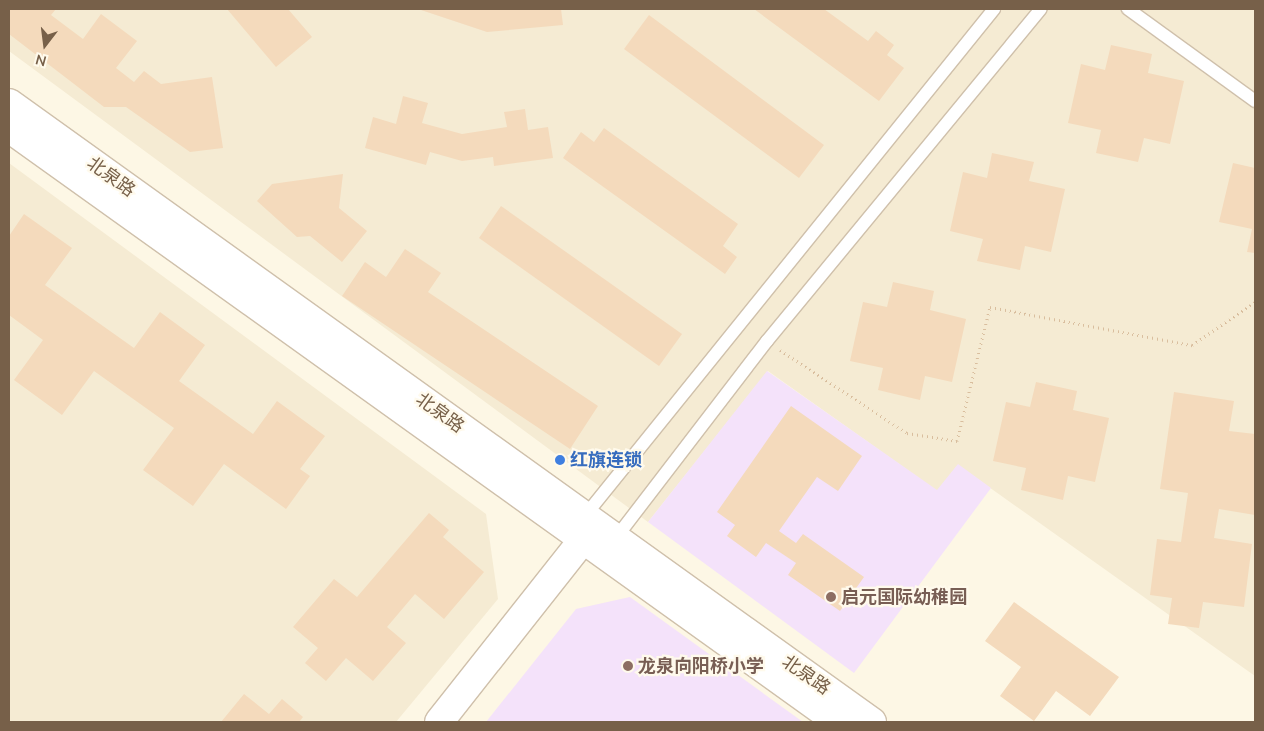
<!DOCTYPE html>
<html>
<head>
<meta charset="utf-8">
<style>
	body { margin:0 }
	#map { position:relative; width:1264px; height:731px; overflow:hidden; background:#fdf7e5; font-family:"Nunito Sans","Noto Sans SC",sans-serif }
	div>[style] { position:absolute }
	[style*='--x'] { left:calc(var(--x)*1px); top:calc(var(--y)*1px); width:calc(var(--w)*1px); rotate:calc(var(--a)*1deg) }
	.residential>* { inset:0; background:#f5ebd3 }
	.education>* { inset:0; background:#f4e2fa }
	.building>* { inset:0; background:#f4dabc }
	.path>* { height:3px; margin-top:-1.5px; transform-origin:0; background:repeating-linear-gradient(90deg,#d9be9e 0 1px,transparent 0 5px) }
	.roads { filter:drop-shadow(1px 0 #cfc0ab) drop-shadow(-1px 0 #cfc0ab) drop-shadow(0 1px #cfc0ab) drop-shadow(0 -1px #cfc0ab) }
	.lane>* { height:12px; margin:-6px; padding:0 6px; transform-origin:6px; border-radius:6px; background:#fff }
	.secondary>* { height:28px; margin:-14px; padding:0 14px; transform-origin:14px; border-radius:14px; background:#fff }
	.dots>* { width:14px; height:14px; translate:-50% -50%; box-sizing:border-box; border:2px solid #fffaec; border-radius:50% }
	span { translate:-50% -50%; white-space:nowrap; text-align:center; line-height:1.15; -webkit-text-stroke:4.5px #fffaec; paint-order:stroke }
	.street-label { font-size:18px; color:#776049 }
	.shop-label { font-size:18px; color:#366cbe; font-weight:700 }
	.left { translate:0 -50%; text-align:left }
	.education-label { font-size:18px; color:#785e54; font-weight:700 }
	.frame { position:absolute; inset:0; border:10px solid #776049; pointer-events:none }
	.north { position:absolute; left:20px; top:20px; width:50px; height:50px; -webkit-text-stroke:4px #fffaec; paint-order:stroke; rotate:195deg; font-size:14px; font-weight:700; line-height:20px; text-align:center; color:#776049 }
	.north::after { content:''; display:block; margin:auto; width:18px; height:22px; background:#776049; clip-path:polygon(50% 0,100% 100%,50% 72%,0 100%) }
</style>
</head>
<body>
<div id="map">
	<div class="residential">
		<div style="clip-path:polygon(9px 9px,1255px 9px,1255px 676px,958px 465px,937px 491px,768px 371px,648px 522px,9px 51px)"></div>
		<div style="clip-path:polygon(9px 163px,486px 514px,498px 599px,396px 722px,9px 722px)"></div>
	</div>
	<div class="education">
		<div style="clip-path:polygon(767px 371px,937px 490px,958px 464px,991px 488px,854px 673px,648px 522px)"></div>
		<div style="clip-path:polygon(630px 597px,803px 722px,486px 722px,576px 609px)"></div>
	</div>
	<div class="building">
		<div style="clip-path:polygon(9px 9px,56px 9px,51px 15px,83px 39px,101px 14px,137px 41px,116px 68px,134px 82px,144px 71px,161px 84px,212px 77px,223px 148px,190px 152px,126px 107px,104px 107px,9px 34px)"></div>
		<div style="clip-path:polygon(227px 9px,288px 9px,312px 37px,276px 67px)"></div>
		<div style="clip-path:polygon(418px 9px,561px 9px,563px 25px,487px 32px)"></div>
		<div style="clip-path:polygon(754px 9px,824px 9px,868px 41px,876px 31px,894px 45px,887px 55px,904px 68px,879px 101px)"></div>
		<div style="clip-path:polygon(649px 15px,824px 145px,799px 178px,624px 49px)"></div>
		<div style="clip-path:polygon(1111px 45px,1152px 54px,1148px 73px,1184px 81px,1170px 144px,1144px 138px,1138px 162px,1096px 153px,1101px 130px,1068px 123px,1081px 64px,1105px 70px)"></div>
		<div style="clip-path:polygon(403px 96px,428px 103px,422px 123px,462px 134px,507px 127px,504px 112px,525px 109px,528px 130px,548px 127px,553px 158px,494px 166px,493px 157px,462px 161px,430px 152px,426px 165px,365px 148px,373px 117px,396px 124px)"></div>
		<div style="clip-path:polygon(604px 128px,738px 224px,723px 246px,737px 257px,725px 274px,563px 158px,581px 132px,594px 142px)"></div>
		<div style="clip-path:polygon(992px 153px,1034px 162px,1029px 181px,1065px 189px,1051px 252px,1025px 246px,1020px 270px,977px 261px,983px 239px,950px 231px,963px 172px,987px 178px)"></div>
		<div style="clip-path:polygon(1233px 163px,1255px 168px,1255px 253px,1247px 252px,1252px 229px,1219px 222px)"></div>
		<div style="clip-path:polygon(343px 174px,339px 208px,367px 231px,342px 262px,310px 236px,297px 237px,257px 201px,272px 184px)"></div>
		<div style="clip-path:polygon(501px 206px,682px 334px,659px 366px,479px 238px)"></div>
		<div style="clip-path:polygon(24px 214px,72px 248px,45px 285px,134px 348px,160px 312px,205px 345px,179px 381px,253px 434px,277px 401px,325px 436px,300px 469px,310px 476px,286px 509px,224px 464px,193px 506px,143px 470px,174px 428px,94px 371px,62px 415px,14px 380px,43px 340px,9px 315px,9px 236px)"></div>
		<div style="clip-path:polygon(405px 249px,441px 273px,428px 292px,598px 406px,570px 449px,342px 296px,365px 262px,386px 277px)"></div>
		<div style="clip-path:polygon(893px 282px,934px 291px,930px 310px,966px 319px,952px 382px,925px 376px,920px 400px,878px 390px,883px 368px,850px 361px,863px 302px,887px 307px)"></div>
		<div style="clip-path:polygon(1036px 382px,1077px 391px,1073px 410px,1109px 418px,1095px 482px,1068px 476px,1063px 500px,1021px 490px,1026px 468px,993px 461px,1006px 402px,1030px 407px)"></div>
		<div style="clip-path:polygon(1174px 392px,1234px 401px,1229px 431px,1255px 434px,1255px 515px,1219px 509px,1214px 538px,1252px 544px,1244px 607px,1203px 602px,1199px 628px,1168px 624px,1172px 598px,1150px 595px,1157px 539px,1181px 542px,1188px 493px,1160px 489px)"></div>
		<div style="clip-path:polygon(791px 406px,862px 456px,838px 491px,817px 477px,779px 531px,796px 543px,803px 534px,864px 577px,840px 611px,788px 575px,796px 563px,766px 543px,756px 557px,727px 536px,735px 525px,717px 512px)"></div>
		<div style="clip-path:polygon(429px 513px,449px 530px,443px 537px,484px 572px,444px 619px,415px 594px,387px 627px,406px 643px,373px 681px,346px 658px,326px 681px,305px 663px,318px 648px,293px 627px,334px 579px,357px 597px)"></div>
		<div style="clip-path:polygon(1014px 602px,1119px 677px,1090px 716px,1056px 691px,1034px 721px,1000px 696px,1021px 667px,985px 641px)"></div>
		<div style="clip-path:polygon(244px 694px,269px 714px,282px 699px,303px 717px,299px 722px,221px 722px)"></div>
	</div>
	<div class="path">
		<div style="--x:780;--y:350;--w:152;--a:33.2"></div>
		<div style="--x:907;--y:433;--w:51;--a:9.1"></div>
		<div style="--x:957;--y:441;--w:138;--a:-76.2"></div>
		<div style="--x:990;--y:307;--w:206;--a:10.7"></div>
		<div style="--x:1192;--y:345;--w:76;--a:-34.3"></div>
	</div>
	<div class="roads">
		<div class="lane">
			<div style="--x:1128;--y:9;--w:157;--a:35.9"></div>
			<div style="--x:584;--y:517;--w:653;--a:-51.09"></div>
			<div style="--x:615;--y:539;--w:250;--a:-52.5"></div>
			<div style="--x:767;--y:341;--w:430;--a:-50.5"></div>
		</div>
		<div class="secondary">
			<div style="--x:9;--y:103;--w:1062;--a:35.65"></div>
			<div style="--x:9;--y:128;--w:1020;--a:35.62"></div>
			<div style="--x:439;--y:722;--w:250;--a:-51.7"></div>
		</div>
	</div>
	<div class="dots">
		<div style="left:560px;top:460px;background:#3f7fe0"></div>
		<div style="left:831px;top:597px;background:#8d6e63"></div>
		<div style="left:628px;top:666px;background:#8d6e63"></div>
	</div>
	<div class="street-label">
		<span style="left:111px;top:177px;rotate:36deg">北泉路</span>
		<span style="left:440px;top:413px;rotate:36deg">北泉路</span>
		<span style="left:806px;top:675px;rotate:35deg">北泉路</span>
	</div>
	<div class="shop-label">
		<span class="left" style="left:570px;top:460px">红旗连锁</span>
	</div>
	<div class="education-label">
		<span class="left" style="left:841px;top:597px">启元国际幼稚园</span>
		<span class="left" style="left:638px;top:666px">龙泉向阳桥小学</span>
	</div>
	<div class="frame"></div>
	<div class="north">N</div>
</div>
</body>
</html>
